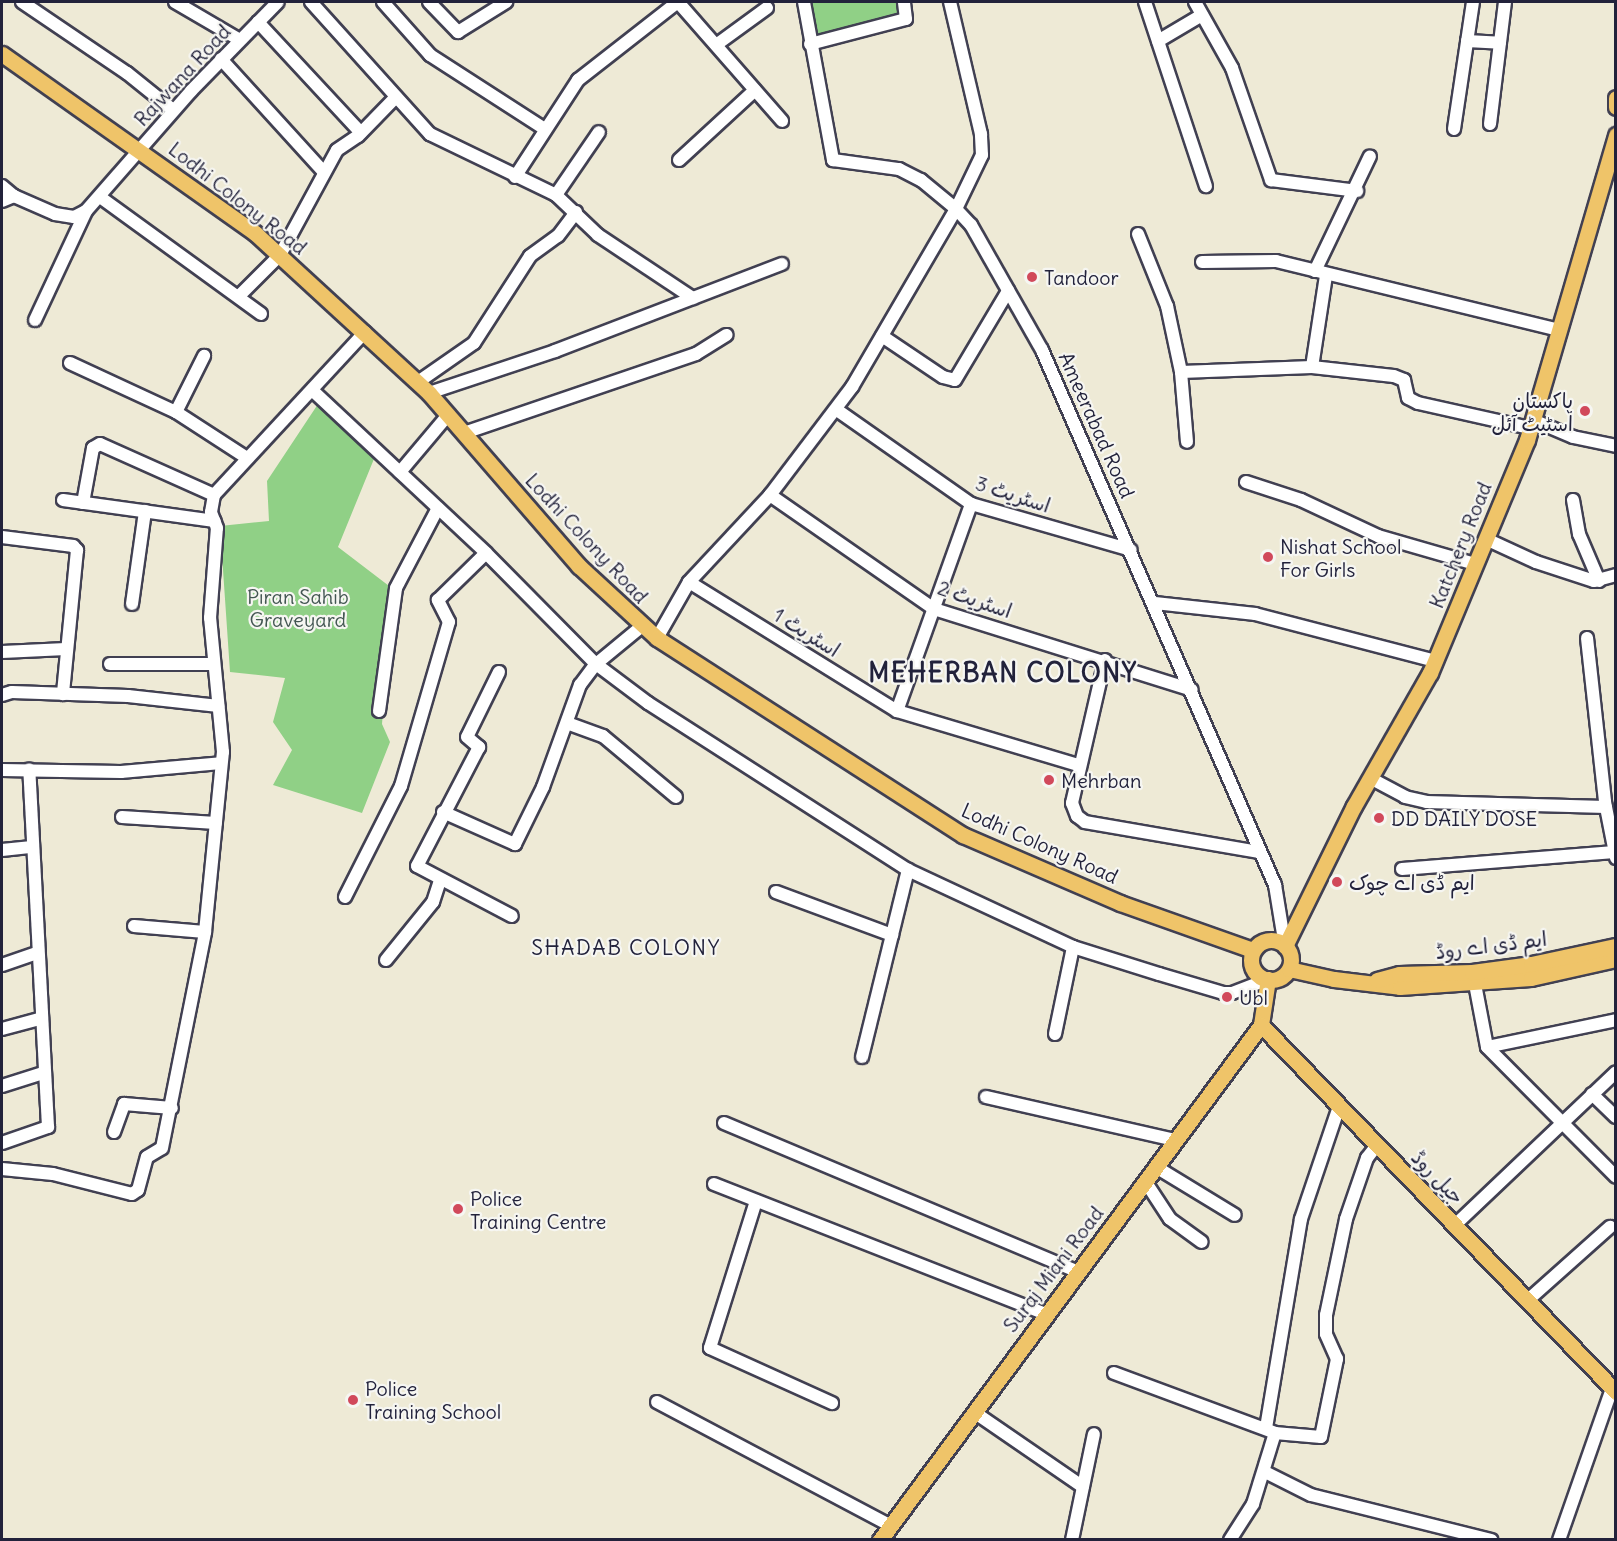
<!DOCTYPE html>
<html>
<head>
<meta charset="utf-8">
<style>
	body { margin:0 }
	#map { position:relative; width:1617px; height:1541px; overflow:hidden; background:#eeead6; font-family:Delius,"Playpen Sans Arabic",sans-serif }
	div>[style] { position:absolute }
	[style*='--x'] { left:calc(var(--x)*1px); top:calc(var(--y)*1px); width:calc(var(--w)*1px); rotate:calc(var(--a)*1deg) }
	.green>* { inset:0; background:#90d086 }
	.roads { filter:drop-shadow(2px 0 #414052) drop-shadow(-2px 0 #414052) drop-shadow(0 2px #414052) drop-shadow(0 -2px #414052) }
	.minor>* { height:12px; margin:-6px; padding:0 6px; transform-origin:6px; border-radius:6px; background:#fff }
	.major>* { height:15px; margin:-7.5px; padding:0 7.5px; transform-origin:7.5px; border-radius:7.5px; background:#efc469 }
	.major>.ring { margin:-7.5px; padding:0; box-sizing:content-box; background:none; border:15px solid #efc469; border-radius:50% }
	.dots>* { width:16px; height:16px; translate:-50% -50%; box-sizing:border-box; border:3px solid #f6f6f2; border-radius:50% }
	span { translate:-50% -50%; white-space:nowrap; text-align:center; line-height:1.15; -webkit-text-stroke:4.5px #f6f6f2; paint-order:stroke }
	.street-label { font-size:20px; color:#22223b }
	.poi-label { font-size:20px; color:#22223b }
	.left { translate:0 -50%; text-align:left }
	.right { translate:-100% -50%; text-align:right }
	.park-label { font-size:20px; color:#435652 }
	.neighbourhood-label { font-size:21px; color:#22223b; letter-spacing:1.5px }
	.district-label { font-size:26px; color:#22223b; font-weight:700; letter-spacing:1.5px }
	.frame { position:absolute; inset:0; border:3px solid #22223b; pointer-events:none }
</style>
</head>
<body>
<div id="map">
	<div class="green">
		<div style="clip-path:polygon(806px 2px,902px 2px,904px 17px,812px 40px)"></div>
		<div style="clip-path:polygon(320px 401px,376px 454px,338px 547px,393px 589px,382px 724px,390px 742px,362px 813px,273px 785px,292px 750px,273px 722px,285px 678px,230px 672px,220px 526px,269px 521px,267px 481px)"></div>
	</div>
	<div class="roads">
		<div class="minor">
			<div style="--x:22;--y:2;--w:127;--a:34.1"></div>
			<div style="--x:127;--y:73;--w:59;--a:38.8"></div>
			<div style="--x:175;--y:2;--w:75;--a:30.3"></div>
			<div style="--x:311;--y:2;--w:178;--a:48"></div>
			<div style="--x:430;--y:134;--w:140;--a:25.8"></div>
			<div style="--x:556;--y:195;--w:58;--a:43.6"></div>
			<div style="--x:598;--y:235;--w:114;--a:33.6"></div>
			<div style="--x:383;--y:2;--w:71;--a:48.4"></div>
			<div style="--x:430;--y:55;--w:137;--a:32.8"></div>
			<div style="--x:429;--y:2;--w:42;--a:46"></div>
			<div style="--x:458;--y:32;--w:57;--a:-32"></div>
			<div style="--x:678;--y:2;--w:158;--a:48.8"></div>
			<div style="--x:804;--y:2;--w:161;--a:79.6"></div>
			<div style="--x:833;--y:160;--w:67;--a:7.8"></div>
			<div style="--x:899;--y:169;--w:25;--a:27"></div>
			<div style="--x:921;--y:180;--w:45;--a:39.6"></div>
			<div style="--x:956;--y:209;--w:22;--a:47"></div>
			<div style="--x:971;--y:225;--w:144;--a:60.4"></div>
			<div style="--x:1042;--y:350;--w:584;--a:66.47"></div>
			<div style="--x:1275;--y:885;--w:62;--a:80.7"></div>
			<div style="--x:1145;--y:2;--w:194;--a:71.7"></div>
			<div style="--x:1195;--y:2;--w:76;--a:60.7"></div>
			<div style="--x:1232;--y:68;--w:119;--a:70.8"></div>
			<div style="--x:1271;--y:180;--w:87;--a:7.3"></div>
			<div style="--x:258;--y:22;--w:151;--a:47.1"></div>
			<div style="--x:1158;--y:41;--w:51;--a:-30.6"></div>
			<div style="--x:1467;--y:41;--w:33;--a:3"></div>
			<div style="--x:810;--y:44;--w:99;--a:-14.6"></div>
			<div style="--x:906;--y:19;--w:17;--a:-97"></div>
			<div style="--x:716;--y:45;--w:63;--a:-36"></div>
			<div style="--x:221;--y:59;--w:153;--a:47.7"></div>
			<div style="--x:1490;--y:124;--w:123;--a:-83"></div>
			<div style="--x:1454;--y:129;--w:128;--a:-81.5"></div>
			<div style="--x:679;--y:160;--w:103;--a:-42.6"></div>
			<div style="--x:515;--y:177;--w:116;--a:-57"></div>
			<div style="--x:578;--y:80;--w:127;--a:-38"></div>
			<div style="--x:2;--y:186;--w:16;--a:40"></div>
			<div style="--x:556;--y:195;--w:76;--a:-55.7"></div>
			<div style="--x:100;--y:197;--w:199;--a:36"></div>
			<div style="--x:2;--y:201;--w:13;--a:-23"></div>
			<div style="--x:14;--y:196;--w:45;--a:23.7"></div>
			<div style="--x:55;--y:214;--w:19;--a:9"></div>
			<div style="--x:74;--y:217;--w:13;--a:-27"></div>
			<div style="--x:86;--y:211;--w:159;--a:-48.8"></div>
			<div style="--x:191;--y:91;--w:124;--a:-45.7"></div>
			<div style="--x:1138;--y:234;--w:78;--a:68.1"></div>
			<div style="--x:1167;--y:306;--w:67;--a:78"></div>
			<div style="--x:1181;--y:372;--w:70;--a:85.1"></div>
			<div style="--x:1202;--y:262;--w:74;--a:-0.8"></div>
			<div style="--x:1276;--y:261;--w:292;--a:13.7"></div>
			<div style="--x:1315;--y:271;--w:127;--a:-64.4"></div>
			<div style="--x:239;--y:296;--w:58;--a:-45"></div>
			<div style="--x:280;--y:255;--w:119;--a:-61.5"></div>
			<div style="--x:337;--y:150;--w:25;--a:-34"></div>
			<div style="--x:358;--y:136;--w:53;--a:-45.8"></div>
			<div style="--x:35;--y:320;--w:120;--a:-64.9"></div>
			<div style="--x:882;--y:336;--w:73;--a:33.9"></div>
			<div style="--x:943;--y:377;--w:12;--a:14"></div>
			<div style="--x:955;--y:380;--w:104;--a:-59.2"></div>
			<div style="--x:70;--y:363;--w:117;--a:24.8"></div>
			<div style="--x:176;--y:412;--w:85;--a:32.9"></div>
			<div style="--x:1312;--y:367;--w:92;--a:-81.3"></div>
			<div style="--x:1181;--y:372;--w:131;--a:-2.2"></div>
			<div style="--x:1312;--y:367;--w:82;--a:6.3"></div>
			<div style="--x:1394;--y:376;--w:11;--a:22"></div>
			<div style="--x:1404;--y:380;--w:18;--a:77"></div>
			<div style="--x:1408;--y:398;--w:11;--a:27"></div>
			<div style="--x:1418;--y:403;--w:115;--a:12.6"></div>
			<div style="--x:418;--y:382;--w:68;--a:-34.9"></div>
			<div style="--x:474;--y:343;--w:103;--a:-57.2"></div>
			<div style="--x:530;--y:256;--w:34;--a:-36"></div>
			<div style="--x:558;--y:236;--w:30;--a:-53"></div>
			<div style="--x:312;--y:390;--w:238;--a:43.1"></div>
			<div style="--x:486;--y:553;--w:156;--a:45.3"></div>
			<div style="--x:596;--y:664;--w:65;--a:36.9"></div>
			<div style="--x:648;--y:703;--w:309;--a:32.7"></div>
			<div style="--x:908;--y:870;--w:182;--a:25"></div>
			<div style="--x:1073;--y:947;--w:90;--a:17.4"></div>
			<div style="--x:1159;--y:974;--w:67;--a:16.5"></div>
			<div style="--x:1223;--y:993;--w:9;--a:0"></div>
			<div style="--x:1232;--y:993;--w:39;--a:-21"></div>
			<div style="--x:429;--y:393;--w:133;--a:-18.4"></div>
			<div style="--x:555;--y:351;--w:243;--a:-21"></div>
			<div style="--x:837;--y:410;--w:164;--a:35"></div>
			<div style="--x:971;--y:504;--w:166;--a:16"></div>
			<div style="--x:176;--y:412;--w:63;--a:-63.4"></div>
			<div style="--x:1533;--y:420;--w:43;--a:23"></div>
			<div style="--x:1573;--y:437;--w:44;--a:11.8"></div>
			<div style="--x:464;--y:433;--w:245;--a:-18.8"></div>
			<div style="--x:696;--y:354;--w:36;--a:-32"></div>
			<div style="--x:400;--y:472;--w:75;--a:-49.9"></div>
			<div style="--x:1246;--y:482;--w:58;--a:18.1"></div>
			<div style="--x:1301;--y:500;--w:85;--a:25.1"></div>
			<div style="--x:1378;--y:536;--w:101;--a:16.1"></div>
			<div style="--x:770;--y:495;--w:200;--a:34.8"></div>
			<div style="--x:934;--y:609;--w:270;--a:17.4"></div>
			<div style="--x:63;--y:500;--w:153;--a:7.9"></div>
			<div style="--x:1573;--y:500;--w:35;--a:80"></div>
			<div style="--x:1579;--y:534;--w:51;--a:66.9"></div>
			<div style="--x:83;--y:503;--w:56;--a:-79.7"></div>
			<div style="--x:93;--y:448;--w:8;--a:-30"></div>
			<div style="--x:100;--y:444;--w:125;--a:24.1"></div>
			<div style="--x:2;--y:537;--w:72;--a:7.2"></div>
			<div style="--x:73;--y:546;--w:6;--a:45"></div>
			<div style="--x:77;--y:550;--w:145;--a:95.6"></div>
			<div style="--x:1486;--y:539;--w:55;--a:24.7"></div>
			<div style="--x:1536;--y:562;--w:61;--a:18.1"></div>
			<div style="--x:1594;--y:581;--w:23;--a:-15"></div>
			<div style="--x:689;--y:582;--w:245;--a:31.8"></div>
			<div style="--x:897;--y:711;--w:189;--a:16.6"></div>
			<div style="--x:1155;--y:603;--w:101;--a:6.3"></div>
			<div style="--x:1255;--y:614;--w:186;--a:14.6"></div>
			<div style="--x:132;--y:604;--w:94;--a:-82"></div>
			<div style="--x:657;--y:638;--w:64;--a:-60.3"></div>
			<div style="--x:689;--y:582;--w:119;--a:-47"></div>
			<div style="--x:770;--y:495;--w:136;--a:-52.8"></div>
			<div style="--x:852;--y:387;--w:206;--a:-59.7"></div>
			<div style="--x:956;--y:209;--w:60;--a:-64.3"></div>
			<div style="--x:982;--y:155;--w:21;--a:-93"></div>
			<div style="--x:981;--y:134;--w:136;--a:-103.2"></div>
			<div style="--x:1587;--y:638;--w:165;--a:83.7"></div>
			<div style="--x:1605;--y:802;--w:57;--a:78.9"></div>
			<div style="--x:2;--y:652;--w:64;--a:-2.7"></div>
			<div style="--x:1105;--y:660;--w:147;--a:103"></div>
			<div style="--x:1072;--y:803;--w:14;--a:69"></div>
			<div style="--x:1077;--y:816;--w:10;--a:37"></div>
			<div style="--x:1085;--y:822;--w:177;--a:9.8"></div>
			<div style="--x:110;--y:664;--w:104;--a:0"></div>
			<div style="--x:499;--y:672;--w:72;--a:116.2"></div>
			<div style="--x:467;--y:737;--w:16;--a:40"></div>
			<div style="--x:479;--y:747;--w:134;--a:117.5"></div>
			<div style="--x:417;--y:866;--w:107;--a:27.8"></div>
			<div style="--x:2;--y:695;--w:10;--a:-17"></div>
			<div style="--x:12;--y:692;--w:116;--a:2"></div>
			<div style="--x:128;--y:696;--w:91;--a:6.3"></div>
			<div style="--x:379;--y:711;--w:124;--a:-82.1"></div>
			<div style="--x:396;--y:588;--w:90;--a:-62.3"></div>
			<div style="--x:897;--y:711;--w:220;--a:-70.3"></div>
			<div style="--x:567;--y:723;--w:38;--a:20"></div>
			<div style="--x:603;--y:736;--w:95;--a:39.9"></div>
			<div style="--x:2;--y:770;--w:119;--a:1"></div>
			<div style="--x:121;--y:772;--w:100;--a:-5.1"></div>
			<div style="--x:1370;--y:778;--w:40;--a:28"></div>
			<div style="--x:1405;--y:797;--w:22;--a:13"></div>
			<div style="--x:1426;--y:802;--w:180;--a:1.6"></div>
			<div style="--x:443;--y:812;--w:79;--a:24"></div>
			<div style="--x:515;--y:844;--w:64;--a:-63.8"></div>
			<div style="--x:543;--y:787;--w:109;--a:-70.1"></div>
			<div style="--x:580;--y:685;--w:26;--a:-53"></div>
			<div style="--x:596;--y:664;--w:60;--a:-39.6"></div>
			<div style="--x:122;--y:817;--w:94;--a:3.7"></div>
			<div style="--x:2;--y:850;--w:30;--a:-6"></div>
			<div style="--x:1402;--y:869;--w:213;--a:-4.6"></div>
			<div style="--x:776;--y:892;--w:124;--a:20.3"></div>
			<div style="--x:345;--y:897;--w:124;--a:-63.2"></div>
			<div style="--x:401;--y:786;--w:171;--a:-73.7"></div>
			<div style="--x:449;--y:622;--w:25;--a:-117"></div>
			<div style="--x:438;--y:600;--w:67;--a:-44.4"></div>
			<div style="--x:134;--y:926;--w:71;--a:4.8"></div>
			<div style="--x:386;--y:960;--w:75;--a:-51"></div>
			<div style="--x:433;--y:902;--w:23;--a:-72"></div>
			<div style="--x:2;--y:965;--w:36;--a:-19"></div>
			<div style="--x:1475;--y:984;--w:64;--a:79.2"></div>
			<div style="--x:1487;--y:1047;--w:183;--a:45.2"></div>
			<div style="--x:2;--y:1029;--w:38;--a:-15"></div>
			<div style="--x:1055;--y:1034;--w:89;--a:-78.3"></div>
			<div style="--x:1487;--y:1047;--w:132;--a:-11.8"></div>
			<div style="--x:862;--y:1057;--w:193;--a:-76.2"></div>
			<div style="--x:2;--y:1086;--w:43;--a:-17.6"></div>
			<div style="--x:1592;--y:1094;--w:33;--a:44"></div>
			<div style="--x:986;--y:1097;--w:195;--a:12.8"></div>
			<div style="--x:724;--y:1123;--w:384;--a:22.8"></div>
			<div style="--x:114;--y:1132;--w:30;--a:-70"></div>
			<div style="--x:124;--y:1104;--w:48;--a:4.8"></div>
			<div style="--x:2;--y:1143;--w:49;--a:-19.2"></div>
			<div style="--x:48;--y:1127;--w:358;--a:-93"></div>
			<div style="--x:1156;--y:1167;--w:92;--a:31.3"></div>
			<div style="--x:2;--y:1169;--w:51;--a:5.6"></div>
			<div style="--x:53;--y:1174;--w:81;--a:14.2"></div>
			<div style="--x:132;--y:1194;--w:7;--a:-34"></div>
			<div style="--x:138;--y:1190;--w:34;--a:-75"></div>
			<div style="--x:147;--y:1157;--w:17;--a:-31"></div>
			<div style="--x:162;--y:1148;--w:220;--a:-78.7"></div>
			<div style="--x:205;--y:932;--w:181;--a:-84.3"></div>
			<div style="--x:223;--y:752;--w:135;--a:-95.5"></div>
			<div style="--x:210;--y:618;--w:90;--a:-85.6"></div>
			<div style="--x:217;--y:528;--w:17;--a:-111"></div>
			<div style="--x:211;--y:512;--w:17;--a:-80"></div>
			<div style="--x:214;--y:495;--w:222;--a:-47.2"></div>
			<div style="--x:1145;--y:1181;--w:45;--a:56.7"></div>
			<div style="--x:1170;--y:1219;--w:39;--a:36"></div>
			<div style="--x:714;--y:1184;--w:357;--a:21.4"></div>
			<div style="--x:756;--y:1201;--w:154;--a:107.4"></div>
			<div style="--x:710;--y:1348;--w:134;--a:24.3"></div>
			<div style="--x:1455;--y:1225;--w:222;--a:-43.5"></div>
			<div style="--x:1528;--y:1300;--w:110;--a:-41.7"></div>
			<div style="--x:1114;--y:1373;--w:172;--a:20.4"></div>
			<div style="--x:1275;--y:1433;--w:46;--a:5"></div>
			<div style="--x:1321;--y:1437;--w:80;--a:-78.4"></div>
			<div style="--x:1337;--y:1359;--w:27;--a:-114"></div>
			<div style="--x:1326;--y:1334;--w:19;--a:-90"></div>
			<div style="--x:1326;--y:1315;--w:98;--a:-78.2"></div>
			<div style="--x:1346;--y:1219;--w:65;--a:-71"></div>
			<div style="--x:1367;--y:1158;--w:16;--a:-52"></div>
			<div style="--x:657;--y:1402;--w:265;--a:27.9"></div>
			<div style="--x:974;--y:1412;--w:132;--a:34.5"></div>
			<div style="--x:1266;--y:1428;--w:212;--a:-80.5"></div>
			<div style="--x:1301;--y:1219;--w:118;--a:-71.3"></div>
			<div style="--x:1265;--y:1472;--w:51;--a:26.6"></div>
			<div style="--x:1311;--y:1495;--w:186;--a:14"></div>
			<div style="--x:1072;--y:1540;--w:108;--a:-78.3"></div>
			<div style="--x:1230;--y:1540;--w:43;--a:-57.4"></div>
			<div style="--x:1253;--y:1504;--w:74;--a:-72.8"></div>
			<div style="--x:1559;--y:1540;--w:160;--a:-70.7"></div>
		</div>
		<div class="major">
			<div style="--x:2;--y:54;--w:310;--a:35.3"></div>
			<div style="--x:255;--y:233;--w:236;--a:42.6"></div>
			<div style="--x:429;--y:393;--w:229;--a:49.1"></div>
			<div style="--x:579;--y:566;--w:106;--a:42.7"></div>
			<div style="--x:657;--y:638;--w:364;--a:32.8"></div>
			<div style="--x:963;--y:835;--w:171;--a:23.4"></div>
			<div style="--x:1120;--y:903;--w:141;--a:19.5"></div>
			<div style="--x:1616;--y:98;--w:9;--a:90"></div>
			<div class="ring" style="left:1251px;top:940px;width:25px;height:25px"></div>
			<div style="--x:1285;--y:946;--w:156;--a:-63.8"></div>
			<div style="--x:1354;--y:806;--w:153;--a:-60.3"></div>
			<div style="--x:1430;--y:673;--w:252;--a:-67.4"></div>
			<div style="--x:1527;--y:440;--w:318;--a:-73.7"></div>
			<div style="--x:1289;--y:969;--w:46;--a:12.5"></div>
			<div style="--x:1334;--y:979;--w:66;--a:6.9"></div>
			<div style="--x:1400;--y:987;--w:131;--a:-3.9"></div>
			<div style="--x:1531;--y:978;--w:87;--a:-12.6"></div>
			<div style="--x:1268;--y:979;--w:47;--a:98.7"></div>
			<div style="--x:1261;--y:1025;--w:511;--a:45.95"></div>
			<div style="--x:1377;--y:980;--w:23;--a:-15"></div>
			<div style="--x:1399;--y:974;--w:73;--a:-1.6"></div>
			<div style="--x:1472;--y:972;--w:60;--a:-7.7"></div>
			<div style="--x:1531;--y:964;--w:87;--a:-12"></div>
			<div style="--x:880;--y:1540;--w:641;--a:-53.51"></div>
		</div>
	</div>
	<div class="dots">
		<div style="left:1032px;top:277px;background:#d1495b"></div>
		<div style="left:1585px;top:411px;background:#d1495b"></div>
		<div style="left:1268px;top:557px;background:#d1495b"></div>
		<div style="left:1049px;top:780px;background:#d1495b"></div>
		<div style="left:1379px;top:818px;background:#d1495b"></div>
		<div style="left:1337px;top:882px;background:#d1495b"></div>
		<div style="left:1227px;top:997px;background:#d1495b"></div>
		<div style="left:458px;top:1209px;background:#d1495b"></div>
		<div style="left:353px;top:1400px;background:#d1495b"></div>
	</div>
	<div class="street-label">
		<span style="left:182px;top:75px;rotate:-47deg">Rajwana Road</span>
		<span style="left:238px;top:198px;rotate:38deg">Lodhi Colony Road</span>
		<span style="left:1097px;top:425px;rotate:66deg">Ameerabad Road</span>
		<span style="left:1013px;top:494px;rotate:18deg">اسٹریٹ 3</span>
		<span style="left:587px;top:538px;rotate:47deg">Lodhi Colony Road</span>
		<span style="left:1460px;top:545px;rotate:-68deg">Katchery Road</span>
		<span style="left:975px;top:599px;rotate:19deg">اسٹریٹ 2</span>
		<span style="left:807px;top:632px;rotate:32deg">اسٹریٹ 1</span>
		<span style="left:1040px;top:843px;rotate:24deg">Lodhi Colony Road</span>
		<span style="left:1491px;top:945px;rotate:-7deg">ایم ڈی اے روڈ</span>
		<span style="left:1438px;top:1177px;rotate:46deg">جیل روڈ</span>
		<span style="left:1053px;top:1269px;rotate:-53deg">Suraj Miani Road</span>
	</div>
	<div class="poi-label">
		<span class="left" style="left:1044px;top:277px">Tandoor</span>
		<span class="right" style="left:1573px;top:412px">پاکستان<br>اسٹیٹ آئل</span>
		<span class="left" style="left:1280px;top:558px">Nishat School<br>For Girls</span>
		<span class="left" style="left:1061px;top:780px">Mehrban</span>
		<span class="left" style="left:1391px;top:818px">DD DAILY DOSE</span>
		<span class="left" style="left:1349px;top:882px">ایم ڈی اے چوک</span>
		<span class="left" style="left:1239px;top:997px">Ubl</span>
		<span class="left" style="left:470px;top:1210px">Police<br>Training Centre</span>
		<span class="left" style="left:365px;top:1400px">Police<br>Training School</span>
	</div>
	<div class="park-label">
		<span style="left:298px;top:608px">Piran Sahib<br>Graveyard</span>
	</div>
	<div class="neighbourhood-label">
		<span style="left:626px;top:948px">SHADAB COLONY</span>
	</div>
	<div class="district-label">
		<span style="left:1003px;top:673px">MEHERBAN COLONY</span>
	</div>
	<div class="frame"></div>
</div>
</body>
</html>
